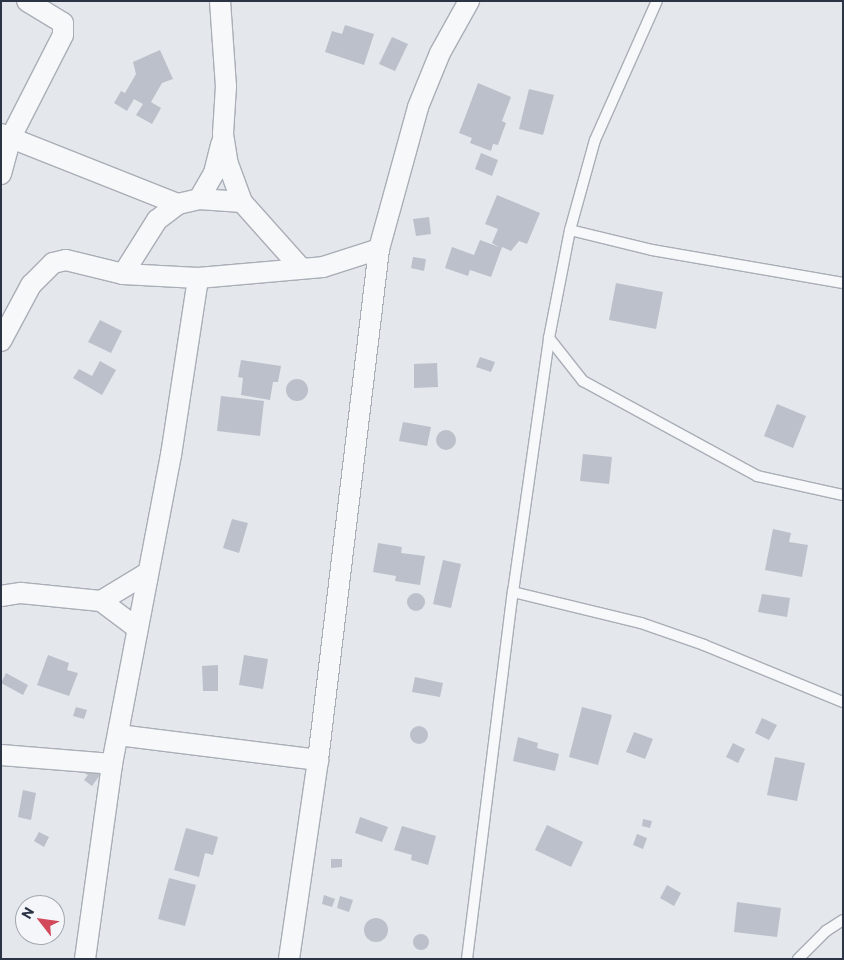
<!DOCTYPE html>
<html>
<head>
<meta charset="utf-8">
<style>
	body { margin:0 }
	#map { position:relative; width:844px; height:960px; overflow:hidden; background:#e4e7ec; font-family:Commissioner,sans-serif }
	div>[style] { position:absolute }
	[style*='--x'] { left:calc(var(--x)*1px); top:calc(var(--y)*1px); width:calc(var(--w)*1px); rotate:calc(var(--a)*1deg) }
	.building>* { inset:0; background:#bbc0ca }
	.round { border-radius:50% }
	.roads { filter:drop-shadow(1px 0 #a9aeb7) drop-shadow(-1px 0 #a9aeb7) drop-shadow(0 1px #a9aeb7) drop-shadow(0 -1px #a9aeb7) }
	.service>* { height:10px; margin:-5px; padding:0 5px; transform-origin:5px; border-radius:5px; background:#f7f8fa }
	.minor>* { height:20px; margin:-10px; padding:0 10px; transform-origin:10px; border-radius:10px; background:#f7f8fa }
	span { translate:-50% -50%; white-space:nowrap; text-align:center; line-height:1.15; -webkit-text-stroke:4px #f4f6f9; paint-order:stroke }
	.frame { position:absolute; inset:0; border:2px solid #2b3445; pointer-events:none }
	.north { position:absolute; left:15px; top:895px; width:50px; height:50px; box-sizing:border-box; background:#f4f6f9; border:1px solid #a4a8b1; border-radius:50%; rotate:300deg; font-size:14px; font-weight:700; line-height:20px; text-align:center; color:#2b3445 }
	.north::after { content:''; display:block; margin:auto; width:18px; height:22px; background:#d1495b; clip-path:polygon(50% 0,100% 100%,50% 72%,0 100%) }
</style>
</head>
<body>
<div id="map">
	<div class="building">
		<div style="clip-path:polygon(345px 25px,374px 34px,364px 65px,325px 52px,332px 31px,342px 34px)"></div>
		<div style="clip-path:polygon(392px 37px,408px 44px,395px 71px,379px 64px)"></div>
		<div style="clip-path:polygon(160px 50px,173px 79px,162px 83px,151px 102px,161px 108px,152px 124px,136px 115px,143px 104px,134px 99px,127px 111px,114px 103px,121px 91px,125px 93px,136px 74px,133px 62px)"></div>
		<div style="clip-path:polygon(478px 83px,511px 97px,502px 121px,506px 123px,498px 145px,493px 144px,491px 151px,470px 143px,472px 138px,459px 133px)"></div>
		<div style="clip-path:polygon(529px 89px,554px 95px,543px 135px,519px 129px)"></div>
		<div style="clip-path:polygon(481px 153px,498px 160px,492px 176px,475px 169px)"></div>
		<div style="clip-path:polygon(497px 195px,540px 213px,527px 244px,519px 241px,511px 251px,502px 247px,491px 277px,470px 270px,468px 276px,445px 268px,452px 247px,474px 255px,480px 240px,499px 247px,492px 243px,498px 229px,485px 224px)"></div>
		<div style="clip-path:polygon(429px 217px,431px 234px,416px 236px,413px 219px)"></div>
		<div style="clip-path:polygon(413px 257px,426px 259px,424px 271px,411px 268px)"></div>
		<div style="clip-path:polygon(616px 283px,663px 292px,656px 329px,609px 320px)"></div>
		<div style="clip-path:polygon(100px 320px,122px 331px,111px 353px,88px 342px)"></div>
		<div style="clip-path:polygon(480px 357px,495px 362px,491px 372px,476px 367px)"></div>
		<div style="clip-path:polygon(241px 360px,281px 366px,278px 382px,273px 382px,270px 400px,241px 395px,243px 378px,238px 377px)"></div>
		<div style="clip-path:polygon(100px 361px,116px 370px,102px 395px,73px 378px,79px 369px,92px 376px)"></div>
		<div style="clip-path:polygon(437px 363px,438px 387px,414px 388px,414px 364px)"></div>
		<div class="round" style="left:286px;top:379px;width:22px;height:22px"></div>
		<div style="clip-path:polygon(221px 396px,264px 401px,260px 436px,217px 431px)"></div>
		<div style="clip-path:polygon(777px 404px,806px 416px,793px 448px,764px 436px)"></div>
		<div style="clip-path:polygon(403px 422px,431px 427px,427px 446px,399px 441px)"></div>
		<div class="round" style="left:436px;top:430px;width:20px;height:20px"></div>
		<div style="clip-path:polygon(583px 454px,612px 457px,609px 484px,580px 481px)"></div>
		<div style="clip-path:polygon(232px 519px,248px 523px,239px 553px,223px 548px)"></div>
		<div style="clip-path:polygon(773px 529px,791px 533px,789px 542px,808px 545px,802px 577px,765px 570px)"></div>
		<div style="clip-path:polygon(378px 543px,402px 547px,401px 553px,425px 556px,420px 585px,395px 581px,396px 576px,373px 572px)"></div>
		<div style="clip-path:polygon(443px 560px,461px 564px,451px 608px,433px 604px)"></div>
		<div class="round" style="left:407px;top:593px;width:18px;height:18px"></div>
		<div style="clip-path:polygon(762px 594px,790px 598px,787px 617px,758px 612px)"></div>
		<div style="clip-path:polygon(48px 655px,69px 663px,67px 670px,78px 673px,69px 696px,37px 685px)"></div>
		<div style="clip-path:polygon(244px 655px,268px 659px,263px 689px,239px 685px)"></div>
		<div style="clip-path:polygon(218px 665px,218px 691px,203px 691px,202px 666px)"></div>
		<div style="clip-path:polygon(6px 673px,28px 685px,23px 695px,1px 683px)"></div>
		<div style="clip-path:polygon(415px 677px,443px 683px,440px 697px,412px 692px)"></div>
		<div style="clip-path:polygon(76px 707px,87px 710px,84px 719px,73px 716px)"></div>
		<div style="clip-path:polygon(582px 707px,612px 715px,598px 765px,569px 757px)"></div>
		<div style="clip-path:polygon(762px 718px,777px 725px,769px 740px,755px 733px)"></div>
		<div class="round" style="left:410px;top:726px;width:18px;height:18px"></div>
		<div style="clip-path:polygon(634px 732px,653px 739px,645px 759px,626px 752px)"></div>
		<div style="clip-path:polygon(518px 737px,538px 743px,537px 748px,559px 754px,555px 771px,513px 761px)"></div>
		<div style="clip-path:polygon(733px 743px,745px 749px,738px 763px,726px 757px)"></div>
		<div style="clip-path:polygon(775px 757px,805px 763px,797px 801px,767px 795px)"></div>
		<div style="clip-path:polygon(88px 767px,100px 775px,92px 786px,84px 780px,88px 775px,84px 773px)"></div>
		<div style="clip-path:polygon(23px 790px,36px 793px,31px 820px,18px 817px)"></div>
		<div style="clip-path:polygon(360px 817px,388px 827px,382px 842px,355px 833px)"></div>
		<div style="clip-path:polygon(643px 819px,652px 821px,650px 828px,642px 826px)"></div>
		<div style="clip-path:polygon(547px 825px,583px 842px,571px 867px,535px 850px)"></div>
		<div style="clip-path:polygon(402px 826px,436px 836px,428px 865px,411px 860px,412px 855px,394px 850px)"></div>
		<div style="clip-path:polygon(186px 828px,218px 837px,213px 855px,205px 853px,199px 877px,174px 870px)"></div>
		<div style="clip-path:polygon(39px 832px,49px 837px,44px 847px,34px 841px)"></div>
		<div style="clip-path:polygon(637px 834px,647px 838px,643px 849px,633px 845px)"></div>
		<div style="clip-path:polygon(331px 859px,342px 859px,342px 867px,331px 868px)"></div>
		<div style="clip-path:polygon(169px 878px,196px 885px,185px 926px,158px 919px)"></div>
		<div style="clip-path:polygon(667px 885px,681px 893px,674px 906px,660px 898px)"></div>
		<div style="clip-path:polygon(324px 895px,335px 899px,332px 907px,322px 904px)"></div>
		<div style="clip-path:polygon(340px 896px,353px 900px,349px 912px,337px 908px)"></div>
		<div style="clip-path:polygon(737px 902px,781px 908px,777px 937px,734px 932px)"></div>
		<div class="round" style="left:364px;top:918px;width:24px;height:24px"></div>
		<div class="round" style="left:413px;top:934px;width:16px;height:16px"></div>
	</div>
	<div class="roads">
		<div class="service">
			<div style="--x:570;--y:230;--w:84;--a:13.7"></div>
			<div style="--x:652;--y:250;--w:194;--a:9.8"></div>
			<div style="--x:549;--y:338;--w:55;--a:51.7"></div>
			<div style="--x:583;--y:381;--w:198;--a:28.6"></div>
			<div style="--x:757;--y:476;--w:88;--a:12.5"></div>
			<div style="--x:513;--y:592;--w:132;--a:13.6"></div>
			<div style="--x:641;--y:623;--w:67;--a:19.2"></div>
			<div style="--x:704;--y:645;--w:150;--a:22.3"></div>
			<div style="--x:467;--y:959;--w:370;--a:-82.9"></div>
			<div style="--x:513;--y:592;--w:257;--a:-81.9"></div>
			<div style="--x:549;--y:338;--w:110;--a:-79"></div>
			<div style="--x:570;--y:230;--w:93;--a:-74.5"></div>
			<div style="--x:595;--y:140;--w:152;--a:-66"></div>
			<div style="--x:798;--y:959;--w:40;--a:-45"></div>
			<div style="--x:826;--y:931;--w:20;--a:-33"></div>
		</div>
		<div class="minor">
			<div style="--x:220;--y:1;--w:85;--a:86"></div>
			<div style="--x:226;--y:86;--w:48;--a:93.6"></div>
			<div style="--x:223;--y:134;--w:30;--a:81"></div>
			<div style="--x:228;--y:164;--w:40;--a:69.8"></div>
			<div style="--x:242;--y:202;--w:87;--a:48.3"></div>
			<div style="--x:1;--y:134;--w:190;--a:21.6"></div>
			<div style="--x:1;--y:174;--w:38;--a:-75"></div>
			<div style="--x:11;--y:137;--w:114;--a:-63"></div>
			<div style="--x:63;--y:35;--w:12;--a:-90"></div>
			<div style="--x:63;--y:23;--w:42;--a:-148.6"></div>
			<div style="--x:199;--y:199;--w:30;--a:-60"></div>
			<div style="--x:214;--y:173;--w:30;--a:-76"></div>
			<div style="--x:123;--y:274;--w:64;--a:-57.8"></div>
			<div style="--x:157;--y:220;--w:26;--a:-37"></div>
			<div style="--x:178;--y:204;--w:22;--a:-13"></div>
			<div style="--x:199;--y:199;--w:43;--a:4"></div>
			<div style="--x:1;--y:341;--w:64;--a:-61.8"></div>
			<div style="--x:31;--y:285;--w:31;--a:-45"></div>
			<div style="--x:53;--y:263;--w:13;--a:-13"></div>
			<div style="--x:66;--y:260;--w:59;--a:13.8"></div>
			<div style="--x:123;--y:274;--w:75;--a:3.1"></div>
			<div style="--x:198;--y:278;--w:125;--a:-5"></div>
			<div style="--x:323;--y:267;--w:59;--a:-17.8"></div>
			<div style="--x:1;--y:596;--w:20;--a:-9"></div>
			<div style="--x:21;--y:593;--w:80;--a:5.7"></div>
			<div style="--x:101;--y:601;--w:45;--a:36.9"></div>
			<div style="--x:101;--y:601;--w:54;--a:-31.3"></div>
			<div style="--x:118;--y:735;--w:202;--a:7.1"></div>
			<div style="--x:1;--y:755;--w:111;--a:4.6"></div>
			<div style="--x:85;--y:959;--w:197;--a:-82.1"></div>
			<div style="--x:112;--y:764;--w:315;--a:-79.2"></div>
			<div style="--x:171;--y:455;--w:179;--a:-81.3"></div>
			<div style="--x:289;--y:959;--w:201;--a:-81.7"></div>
			<div style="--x:318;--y:760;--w:515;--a:-83.19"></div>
			<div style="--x:379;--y:249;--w:147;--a:-74.6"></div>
			<div style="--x:418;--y:107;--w:58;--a:-67.8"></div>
			<div style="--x:440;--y:53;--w:60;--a:-60.9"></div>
		</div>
	</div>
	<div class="frame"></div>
	<div class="north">N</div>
</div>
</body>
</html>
